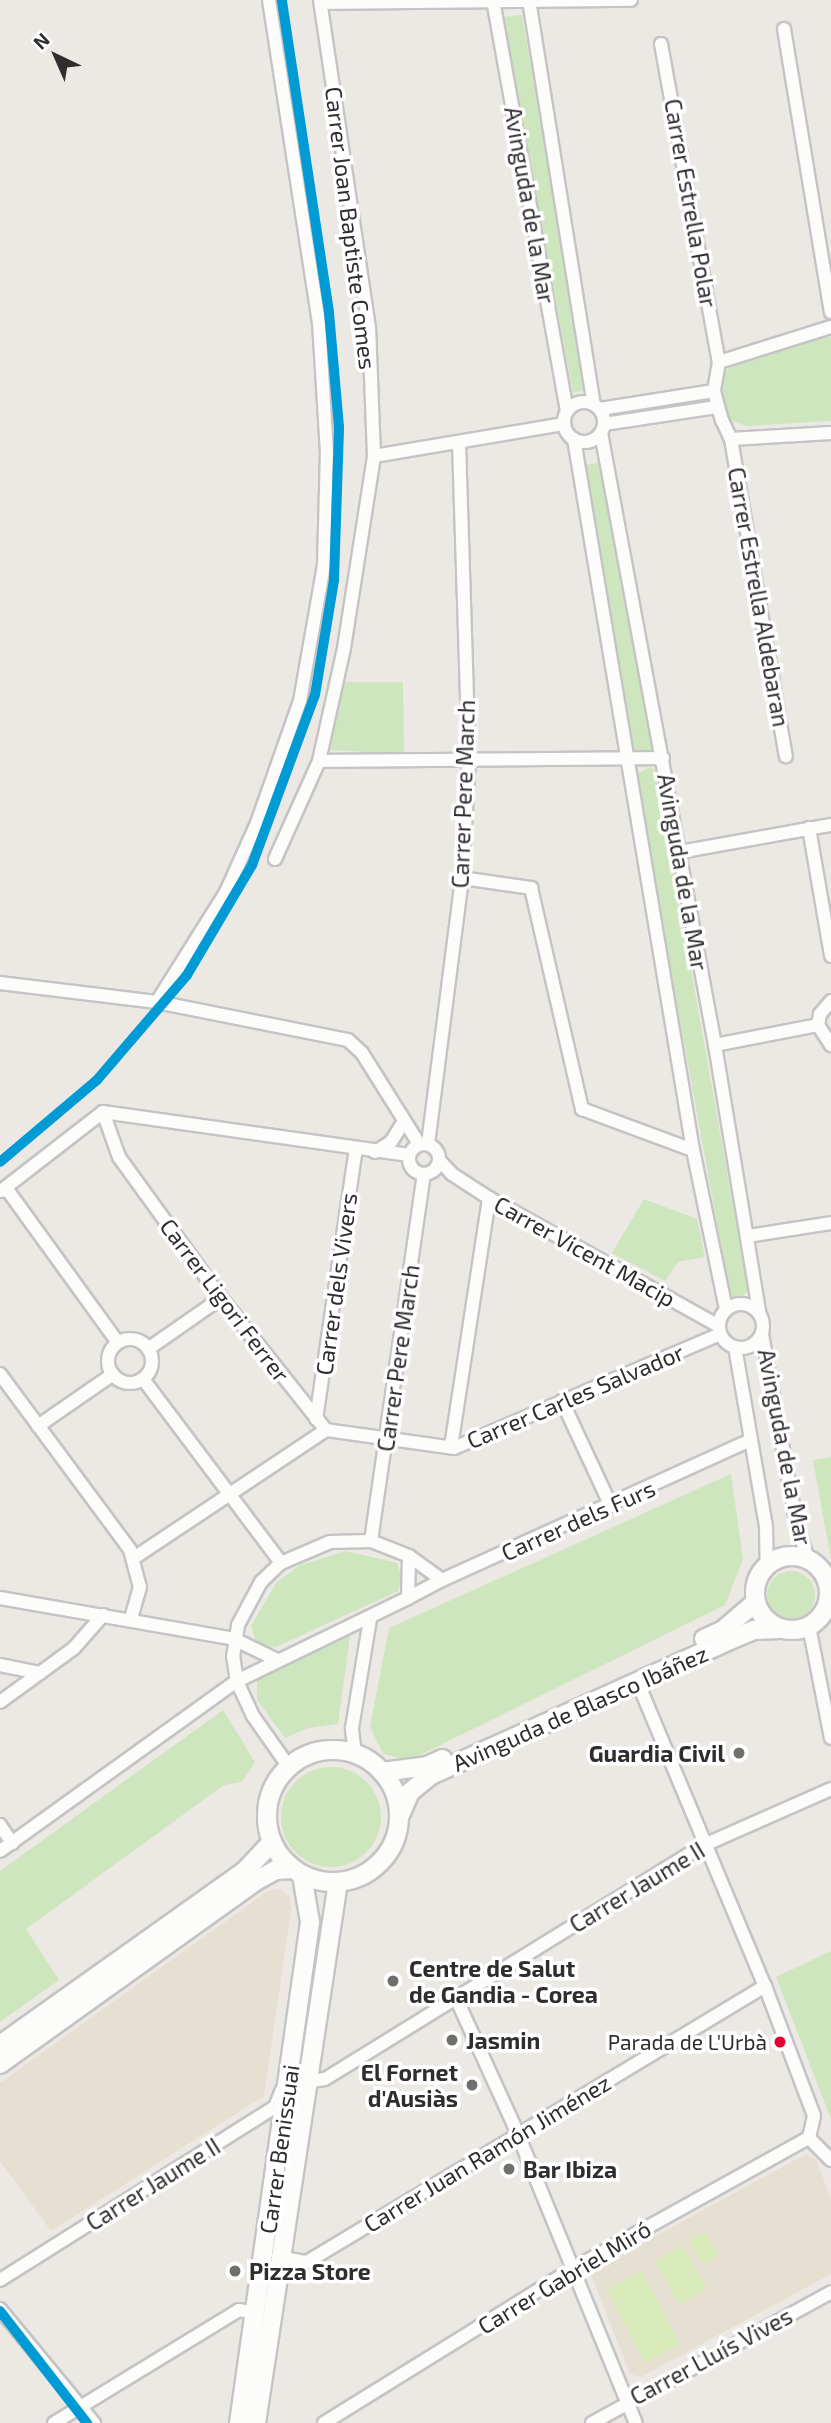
<!DOCTYPE html>
<html>
<head>
<meta charset="utf-8">
<style>
	body { margin:0 }
	#map { position:relative; width:831px; height:2423px; overflow:hidden; background:#ece8e4; font-family:"Exo 2",sans-serif }
	div>[style] { position:absolute }
	[style*='--x'] { left:calc(var(--x)*1px); top:calc(var(--y)*1px); width:calc(var(--w)*1px); rotate:calc(var(--a)*1deg) }
	.education>* { inset:0; background:#e6e0d3 }
	.green>* { inset:0; background:#cee6be }
	.round { border-radius:50% }
	.pitch>* { inset:0; background:#d9eabb }
	.roads { filter:drop-shadow(2px 0 #c5c4c5) drop-shadow(-2px 0 #c5c4c5) drop-shadow(0 2px #c5c4c5) drop-shadow(0 -2px #c5c4c5) }
	.street>* { height:12px; margin:-6px; padding:0 6px; transform-origin:6px; border-radius:6px; background:#fcfcfb }
	.street>.ring { margin:-6px; padding:0; box-sizing:content-box; background:none; border:12px solid #fcfcfb; border-radius:50% }
	.secondary>* { height:18px; margin:-9px; padding:0 9px; transform-origin:9px; border-radius:9px; background:#fcfcfb }
	.secondary>.ring { margin:-9px; padding:0; box-sizing:content-box; background:none; border:18px solid #fcfcfb; border-radius:50% }
	.rail-1>* { height:10px; margin:-5px; padding:0 5px; transform-origin:5px; border-radius:5px; background:#009ad5 }
	.dots>* { width:19px; height:19px; translate:-50% -50%; box-sizing:border-box; border:4px solid #fff; border-radius:50% }
	span { translate:-50% -50%; white-space:nowrap; text-align:center; line-height:1.15; -webkit-text-stroke:7px #fff; paint-order:stroke }
	.bus-label { font-size:21px; color:#2e2e2e }
	.right { translate:-100% -50%; text-align:right }
	.street-label { font-size:23px; color:#2e2e2e }
	.poi-label { font-size:23px; color:#2e2e2e; font-weight:700 }
	.left { translate:0 -50%; text-align:left }
	.north { position:absolute; left:21px; top:21px; width:70px; height:70px; -webkit-text-stroke:5px #fff; paint-order:stroke; rotate:316deg; font-size:19px; font-weight:700; line-height:28px; text-align:center; color:#2e2e2e }
	.north::after { content:''; display:block; margin:auto; width:24px; height:32px; background:#2e2e2e; clip-path:polygon(50% 0,100% 100%,50% 72%,0 100%) }
</style>
</head>
<body>
<div id="map">
	<div class="education">
		<div style="clip-path:polygon(280px 1889px,290px 1897px,291px 1910px,264px 2096px,51px 2231px,0 2161px,0 2083px,268px 1891px)"></div>
		<div style="clip-path:polygon(806px 2154px,816px 2159px,831px 2199px,831px 2274px,641px 2377px,630px 2374px,592px 2277px,595px 2269px)"></div>
	</div>
	<div class="green">
		<div style="clip-path:polygon(522px 15px,587px 390px,573px 393px,503px 17px)"></div>
		<div style="clip-path:polygon(824px 335px,831px 338px,831px 421px,746px 426px,728px 419px,721px 395px,722px 372px,754px 357px)"></div>
		<div style="clip-path:polygon(600px 462px,655px 746px,652px 755px,632px 752px,583px 466px)"></div>
		<div style="clip-path:polygon(343px 682px,403px 682px,404px 754px,329px 750px)"></div>
		<div style="clip-path:polygon(650px 767px,656px 771px,748px 1291px,742px 1297px,731px 1299px,635px 775px)"></div>
		<div style="clip-path:polygon(644px 1199px,697px 1219px,705px 1257px,678px 1262px,665px 1281px,612px 1253px)"></div>
		<div style="clip-path:polygon(831px 1457px,831px 1559px,813px 1460px)"></div>
		<div style="clip-path:polygon(731px 1474px,743px 1559px,725px 1605px,410px 1760px,383px 1754px,370px 1727px,389px 1628px)"></div>
		<div style="clip-path:polygon(346px 1551px,397px 1563px,402px 1578px,398px 1591px,276px 1647px,257px 1645px,251px 1626px,276px 1583px,300px 1565px)"></div>
		<div class="round" style="left:767px;top:1571px;width:48px;height:48px"></div>
		<div style="clip-path:polygon(350px 1636px,338px 1724px,308px 1728px,285px 1738px,257px 1700px,257px 1680px)"></div>
		<div style="clip-path:polygon(223px 1710px,255px 1762px,242px 1782px,224px 1785px,26px 1929px,59px 1980px,0 2022px,0 1871px)"></div>
		<div class="round" style="left:281px;top:1767px;width:100px;height:100px"></div>
		<div style="clip-path:polygon(831px 1951px,831px 2119px,776px 1977px)"></div>
	</div>
	<div class="pitch">
		<div style="clip-path:polygon(705px 2232px,718px 2256px,703px 2265px,689px 2241px)"></div>
		<div style="clip-path:polygon(682px 2246px,707px 2289px,679px 2305px,655px 2261px)"></div>
		<div style="clip-path:polygon(642px 2271px,680px 2344px,645px 2363px,607px 2290px)"></div>
	</div>
	<div class="roads">
		<div class="street">
			<div style="--x:493;--y:0;--w:417;--a:79.8"></div>
			<div style="--x:529;--y:0;--w:409;--a:80.9"></div>
			<div style="--x:321;--y:3;--w:310;--a:-0.6"></div>
			<div style="--x:784;--y:29;--w:287;--a:80.6"></div>
			<div style="--x:661;--y:44;--w:323;--a:79.7"></div>
			<div style="--x:719;--y:362;--w:29;--a:100"></div>
			<div style="--x:714;--y:391;--w:30;--a:75"></div>
			<div style="--x:722;--y:420;--w:21;--a:65"></div>
			<div style="--x:731;--y:439;--w:100;--a:-3.4"></div>
			<div style="--x:719;--y:362;--w:117;--a:-17.4"></div>
			<div class="ring" style="left:564px;top:402px;width:28px;height:28px"></div>
			<div style="--x:600;--y:409;--w:115;--a:-9"></div>
			<div style="--x:604;--y:424;--w:114;--a:-8.6"></div>
			<div style="--x:601;--y:433;--w:623;--a:79.45"></div>
			<div style="--x:715;--y:1045;--w:271;--a:80.6"></div>
			<div style="--x:574;--y:439;--w:721;--a:80.5"></div>
			<div style="--x:693;--y:1150;--w:163;--a:78.3"></div>
			<div style="--x:731;--y:439;--w:322;--a:80.2"></div>
			<div style="--x:374;--y:456;--w:193;--a:-9.6"></div>
			<div style="--x:319;--y:761;--w:344;--a:-0.5"></div>
			<div style="--x:809;--y:828;--w:130;--a:80.2"></div>
			<div style="--x:679;--y:852;--w:154;--a:-10.1"></div>
			<div style="--x:275;--y:859;--w:107;--a:-65.8"></div>
			<div style="--x:319;--y:761;--w:116;--a:-77.5"></div>
			<div style="--x:344;--y:648;--w:194;--a:-81.1"></div>
			<div style="--x:374;--y:456;--w:128;--a:-92.2"></div>
			<div style="--x:369;--y:328;--w:332;--a:-98.5"></div>
			<div style="--x:462;--y:878;--w:70;--a:8.2"></div>
			<div style="--x:531;--y:888;--w:227;--a:77"></div>
			<div style="--x:582;--y:1109;--w:118;--a:20.3"></div>
			<div style="--x:0;--y:983;--w:158;--a:6.9"></div>
			<div style="--x:157;--y:1002;--w:195;--a:11.3"></div>
			<div style="--x:348;--y:1040;--w:19;--a:43"></div>
			<div style="--x:362;--y:1053;--w:107;--a:57.9"></div>
			<div style="--x:831;--y:1001;--w:17;--a:130"></div>
			<div style="--x:820;--y:1014;--w:11;--a:100"></div>
			<div style="--x:818;--y:1025;--w:24;--a:57"></div>
			<div style="--x:157;--y:1002;--w:130;--a:-57.9"></div>
			<div style="--x:226;--y:892;--w:76;--a:-65.8"></div>
			<div style="--x:257;--y:823;--w:129;--a:-70.6"></div>
			<div style="--x:300;--y:701;--w:138;--a:-80"></div>
			<div style="--x:324;--y:565;--w:112;--a:-88.5"></div>
			<div style="--x:327;--y:453;--w:130;--a:-93.5"></div>
			<div style="--x:319;--y:323;--w:327;--a:-98.8"></div>
			<div style="--x:715;--y:1045;--w:105;--a:-11"></div>
			<div style="--x:103;--y:1112;--w:48;--a:70.4"></div>
			<div style="--x:119;--y:1157;--w:174;--a:54.1"></div>
			<div style="--x:221;--y:1298;--w:169;--a:51.5"></div>
			<div style="--x:326;--y:1430;--w:129;--a:8"></div>
			<div style="--x:454;--y:1448;--w:289;--a:-23.2"></div>
			<div style="--x:103;--y:1112;--w:309;--a:8"></div>
			<div class="ring" style="left:409px;top:1144px;width:18px;height:18px"></div>
			<div style="--x:428;--y:1144;--w:268;--a:-82.7"></div>
			<div style="--x:462;--y:878;--w:117;--a:-86.6"></div>
			<div style="--x:469;--y:761;--w:319;--a:-91.8"></div>
			<div style="--x:375;--y:1152;--w:19;--a:-32"></div>
			<div style="--x:391;--y:1142;--w:25;--a:-58"></div>
			<div style="--x:439;--y:1160;--w:19;--a:47"></div>
			<div style="--x:452;--y:1174;--w:44;--a:33"></div>
			<div style="--x:489;--y:1198;--w:263;--a:29.1"></div>
			<div style="--x:6;--y:1188;--w:191;--a:54.1"></div>
			<div style="--x:1;--y:1191;--w:129;--a:-37.8"></div>
			<div style="--x:748;--y:1236;--w:84;--a:-8.9"></div>
			<div class="ring" style="left:719px;top:1304px;width:32px;height:32px"></div>
			<div style="--x:762;--y:1334;--w:191;--a:79.7"></div>
			<div style="--x:796;--y:1522;--w:40;--a:72"></div>
			<div class="ring" style="left:108px;top:1339px;width:32px;height:32px"></div>
			<div style="--x:735;--y:1347;--w:183;--a:80.2"></div>
			<div style="--x:766;--y:1527;--w:39;--a:89"></div>
			<div style="--x:148;--y:1349;--w:89;--a:-34.9"></div>
			<div style="--x:0;--y:1374;--w:219;--a:53.5"></div>
			<div style="--x:130;--y:1550;--w:38;--a:75"></div>
			<div style="--x:140;--y:1587;--w:33;--a:106"></div>
			<div style="--x:143;--y:1379;--w:230;--a:53.1"></div>
			<div style="--x:562;--y:1401;--w:116;--a:65"></div>
			<div style="--x:316;--y:1419;--w:273;--a:-81.6"></div>
			<div style="--x:38;--y:1426;--w:91;--a:-34.7"></div>
			<div style="--x:451;--y:1447;--w:252;--a:-81.3"></div>
			<div style="--x:371;--y:1541;--w:371;--a:-81.8"></div>
			<div style="--x:134;--y:1558;--w:231;--a:-33.7"></div>
			<div style="--x:0;--y:1598;--w:238;--a:9.9"></div>
			<div style="--x:234;--y:1639;--w:46;--a:26"></div>
			<div style="--x:408;--y:1598;--w:38;--a:-28"></div>
			<div style="--x:809;--y:1626;--w:114;--a:78.9"></div>
			<div style="--x:0;--y:1665;--w:41;--a:11.3"></div>
			<div style="--x:638;--y:1683;--w:329;--a:67.3"></div>
			<div style="--x:765;--y:1986;--w:139;--a:69.3"></div>
			<div style="--x:814;--y:2116;--w:23;--a:103"></div>
			<div style="--x:0;--y:1702;--w:92;--a:-36.1"></div>
			<div style="--x:74;--y:1648;--w:44;--a:-48.7"></div>
			<div style="--x:355;--y:1754;--w:26;--a:-97"></div>
			<div style="--x:352;--y:1728;--w:110;--a:-80.6"></div>
			<div style="--x:289;--y:1767;--w:62;--a:-125.2"></div>
			<div style="--x:253;--y:1716;--w:38;--a:-115"></div>
			<div style="--x:237;--y:1681;--w:24;--a:-99"></div>
			<div style="--x:233;--y:1657;--w:32;--a:-81"></div>
			<div style="--x:238;--y:1625;--w:49;--a:-61.9"></div>
			<div style="--x:261;--y:1582;--w:28;--a:-44"></div>
			<div style="--x:281;--y:1563;--w:53;--a:-23.2"></div>
			<div style="--x:330;--y:1542;--w:41;--a:-1.4"></div>
			<div style="--x:371;--y:1541;--w:41;--a:21.5"></div>
			<div style="--x:409;--y:1556;--w:41;--a:36"></div>
			<div style="--x:442;--y:1580;--w:338;--a:-24.4"></div>
			<div style="--x:0;--y:1825;--w:22;--a:56"></div>
			<div style="--x:0;--y:1851;--w:292;--a:-35.7"></div>
			<div style="--x:237;--y:1681;--w:190;--a:-25.9"></div>
			<div style="--x:408;--y:1598;--w:42;--a:-88.6"></div>
			<div style="--x:456;--y:1998;--w:147;--a:65.5"></div>
			<div style="--x:517;--y:2132;--w:314;--a:67.8"></div>
			<div style="--x:306;--y:2082;--w:19;--a:-9"></div>
			<div style="--x:325;--y:2079;--w:445;--a:-31.7"></div>
			<div style="--x:704;--y:1845;--w:139;--a:-23.8"></div>
			<div style="--x:809;--y:2138;--w:31;--a:45"></div>
			<div style="--x:278;--y:2257;--w:29;--a:10"></div>
			<div style="--x:307;--y:2262;--w:535;--a:-31.07"></div>
			<div style="--x:0;--y:2280;--w:325;--a:-32.2"></div>
			<div style="--x:275;--y:2107;--w:18;--a:-68"></div>
			<div style="--x:0;--y:2309;--w:148;--a:50.5"></div>
			<div style="--x:54;--y:2423;--w:217;--a:-31.4"></div>
			<div style="--x:239;--y:2310;--w:17;--a:10"></div>
			<div style="--x:324;--y:2423;--w:294;--a:-31.8"></div>
			<div style="--x:574;--y:2268;--w:269;--a:-29"></div>
			<div style="--x:592;--y:2423;--w:273;--a:-28.7"></div>
		</div>
		<div class="secondary">
			<div class="ring" style="left:755px;top:1556px;width:56px;height:56px"></div>
			<div style="--x:704;--y:1639;--w:21;--a:-25"></div>
			<div style="--x:723;--y:1630;--w:43;--a:-40.3"></div>
			<div class="ring" style="left:267px;top:1750px;width:114px;height:114px"></div>
			<div style="--x:382;--y:1772;--w:45;--a:-7.6"></div>
			<div style="--x:427;--y:1766;--w:17;--a:-24"></div>
			<div style="--x:399;--y:1817;--w:27;--a:-66"></div>
			<div style="--x:410;--y:1792;--w:27;--a:-39"></div>
			<div style="--x:431;--y:1775;--w:333;--a:-24.3"></div>
			<div style="--x:735;--y:1638;--w:21;--a:-23"></div>
			<div style="--x:754;--y:1630;--w:26;--a:-2"></div>
			<div style="--x:0;--y:2045;--w:301;--a:-35.4"></div>
			<div style="--x:245;--y:1871;--w:40;--a:-47"></div>
			<div style="--x:0;--y:2064;--w:312;--a:-35.6"></div>
			<div style="--x:254;--y:1882;--w:25;--a:-29"></div>
			<div style="--x:276;--y:1870;--w:17;--a:-3"></div>
			<div style="--x:239;--y:2423;--w:506;--a:-81.93"></div>
			<div style="--x:310;--y:1922;--w:48;--a:-99.7"></div>
			<div style="--x:256;--y:2423;--w:547;--a:-81.38"></div>
		</div>
	</div>
	<div class="rail-1">
		<div style="--x:0;--y:1162;--w:127;--a:-40.2"></div>
		<div style="--x:97;--y:1080;--w:138;--a:-49.4"></div>
		<div style="--x:187;--y:975;--w:128;--a:-59.4"></div>
		<div style="--x:252;--y:865;--w:181;--a:-69.7"></div>
		<div style="--x:315;--y:695;--w:117;--a:-80.6"></div>
		<div style="--x:334;--y:580;--w:153;--a:-88.1"></div>
		<div style="--x:339;--y:427;--w:115;--a:-95"></div>
		<div style="--x:329;--y:312;--w:316;--a:-98.6"></div>
		<div style="--x:0;--y:2311;--w:142;--a:52.2"></div>
	</div>
	<div class="dots">
		<div style="left:739px;top:1753px;background:#706f6e"></div>
		<div style="left:393px;top:1981px;background:#706f6e"></div>
		<div style="left:452px;top:2040px;background:#706f6e"></div>
		<div style="left:780px;top:2042px;background:#e4002b"></div>
		<div style="left:472px;top:2085px;background:#706f6e"></div>
		<div style="left:509px;top:2169px;background:#706f6e"></div>
		<div style="left:235px;top:2271px;background:#706f6e"></div>
	</div>
	<div class="bus-label">
		<span class="right" style="left:767px;top:2042px">Parada de L'Urbà</span>
	</div>
	<div class="street-label">
		<span style="left:691px;top:203px;rotate:80deg">Carrer Estrella Polar</span>
		<span style="left:530px;top:205px;rotate:80deg">Avinguda de la Mar</span>
		<span style="left:351px;top:228px;rotate:83deg">Carrer Joan Baptiste Comes</span>
		<span style="left:759px;top:597px;rotate:80deg">Carrer Estrella Aldebaran</span>
		<span style="left:463px;top:794px;rotate:-88deg">Carrer Pere March</span>
		<span style="left:683px;top:872px;rotate:80deg">Avinguda de la Mar</span>
		<span style="left:585px;top:1251px;rotate:29deg">Carrer Vicent Macip</span>
		<span style="left:336px;top:1284px;rotate:-82deg">Carrer dels Vivers</span>
		<span style="left:225px;top:1300px;rotate:53deg">Carrer Ligori Ferrer</span>
		<span style="left:398px;top:1358px;rotate:-82deg">Carrer Pere March</span>
		<span style="left:575px;top:1396px;rotate:-23deg">Carrer Carles Salvador</span>
		<span style="left:785px;top:1447px;rotate:79deg">Avinguda de la Mar</span>
		<span style="left:578px;top:1520px;rotate:-24deg">Carrer dels Furs</span>
		<span style="left:580px;top:1708px;rotate:-24deg">Avinguda de Blasco Ibáñez</span>
		<span style="left:637px;top:1887px;rotate:-31deg">Carrer Jaume II</span>
		<span style="left:279px;top:2149px;rotate:-82deg">Carrer Benissuai</span>
		<span style="left:487px;top:2153px;rotate:-31deg">Carrer Juan Ramón Jiménez</span>
		<span style="left:153px;top:2184px;rotate:-32deg">Carrer Jaume II</span>
		<span style="left:564px;top:2277px;rotate:-31deg">Carrer Gabriel Miró</span>
		<span style="left:711px;top:2356px;rotate:-28deg">Carrer Lluís Vives</span>
	</div>
	<div class="poi-label">
		<span class="right" style="left:725px;top:1753px">Guardia Civil</span>
		<span class="left" style="left:409px;top:1981px">Centre de Salut<br>de Gandia - Corea</span>
		<span class="left" style="left:466px;top:2040px">Jasmin</span>
		<span class="right" style="left:458px;top:2085px">El Fornet<br>d'Ausiàs</span>
		<span class="left" style="left:523px;top:2169px">Bar Ibiza</span>
		<span class="left" style="left:249px;top:2271px">Pizza Store</span>
	</div>
	<div class="north">N</div>
</div>
</body>
</html>
